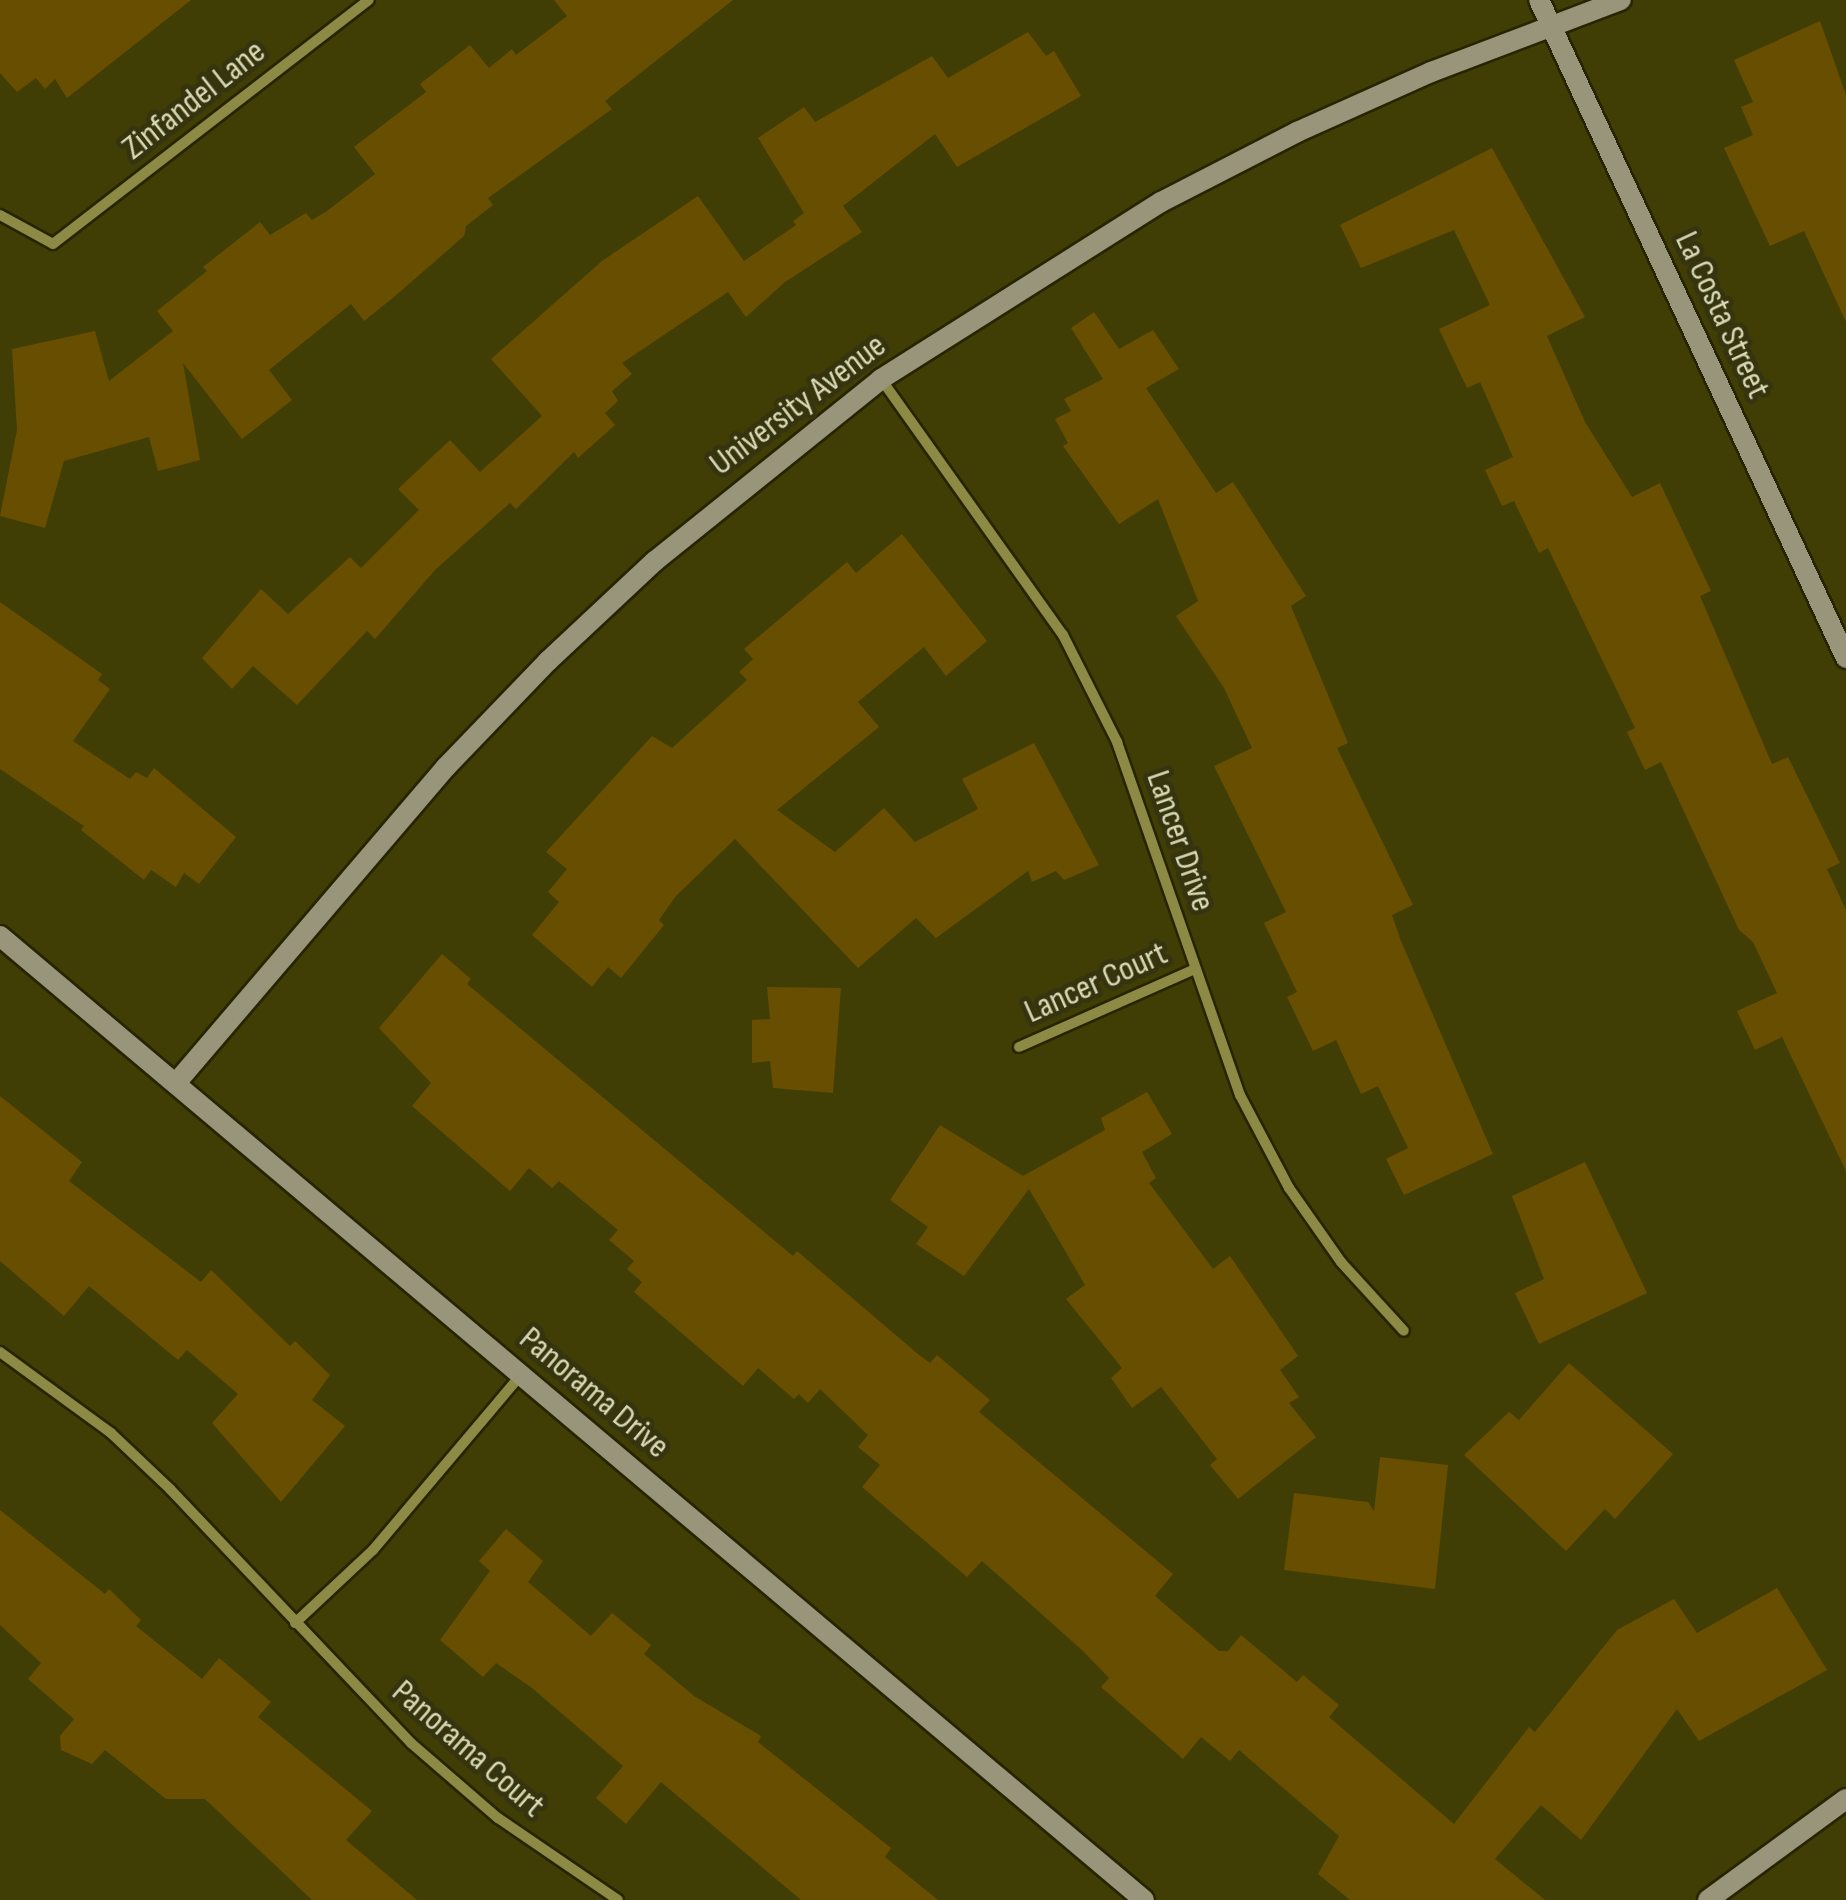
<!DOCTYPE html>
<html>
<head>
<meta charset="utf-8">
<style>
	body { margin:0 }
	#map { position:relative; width:1846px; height:1900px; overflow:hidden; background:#413e05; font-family:"Sofia Sans Condensed",sans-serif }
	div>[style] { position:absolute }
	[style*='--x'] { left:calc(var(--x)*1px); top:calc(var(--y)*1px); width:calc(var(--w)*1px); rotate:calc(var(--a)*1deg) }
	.building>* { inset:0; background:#684e00 }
	.roads { filter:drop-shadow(2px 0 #272500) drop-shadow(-2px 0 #272500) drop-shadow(0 2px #272500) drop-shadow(0 -2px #272500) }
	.street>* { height:10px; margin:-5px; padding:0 5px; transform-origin:5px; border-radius:5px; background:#8d8a45 }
	.secondary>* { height:20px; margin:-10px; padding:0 10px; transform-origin:10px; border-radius:10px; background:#98957a }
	span { translate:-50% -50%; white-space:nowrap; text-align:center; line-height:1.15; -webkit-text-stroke:10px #36340f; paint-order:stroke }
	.street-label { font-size:35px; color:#d9d9b6 }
</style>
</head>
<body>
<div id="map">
	<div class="building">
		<div style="clip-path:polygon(0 0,191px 0,67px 98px,55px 79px,45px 89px,36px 78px,17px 92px,0 73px)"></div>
		<div style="clip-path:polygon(554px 0,733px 0,605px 101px,612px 109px,488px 198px,493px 205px,466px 226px,464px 236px,394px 297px,364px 321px,351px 304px,269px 370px,292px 400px,242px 439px,183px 363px,200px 460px,158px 471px,149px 437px,64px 461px,45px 528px,0 516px,17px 430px,12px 349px,95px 331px,109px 381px,173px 331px,157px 311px,207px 271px,203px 267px,260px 222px,270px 235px,306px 213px,312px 220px,327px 211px,375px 174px,354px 147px,426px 92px,420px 84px,470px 45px,489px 68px,512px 49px,516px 55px,567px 16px)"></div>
		<div style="clip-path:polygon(1820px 21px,1846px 95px,1846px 322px,1804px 231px,1770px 246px,1724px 148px,1753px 135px,1741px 107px,1753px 102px,1734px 60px)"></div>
		<div style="clip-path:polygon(1028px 32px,1046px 56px,1054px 51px,1081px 96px,957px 167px,935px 134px,843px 206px,862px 232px,785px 282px,746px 317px,728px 292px,622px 363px,632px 374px,612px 391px,618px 401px,605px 413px,615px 425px,578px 458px,574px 452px,516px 509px,510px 503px,435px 570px,375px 639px,367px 631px,297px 705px,253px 666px,232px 689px,202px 658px,261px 589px,288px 614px,350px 557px,361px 568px,419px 510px,398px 489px,450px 440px,480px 472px,542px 416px,491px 359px,602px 261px,698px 196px,744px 261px,796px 225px,793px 221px,804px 213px,758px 138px,804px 107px,815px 122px,932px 56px,948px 78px)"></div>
		<div style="clip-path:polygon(1492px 148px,1585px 317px,1547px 336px,1585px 422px,1632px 497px,1660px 483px,1711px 591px,1700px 596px,1772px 764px,1788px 757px,1840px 863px,1827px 869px,1846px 910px,1846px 1171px,1782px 1037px,1755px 1050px,1737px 1011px,1777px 993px,1753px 942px,1739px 930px,1661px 762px,1645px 770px,1627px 732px,1635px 728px,1548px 548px,1539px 553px,1514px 501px,1502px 506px,1485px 470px,1513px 457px,1480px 382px,1467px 388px,1439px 329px,1490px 305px,1454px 230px,1361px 268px,1340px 225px)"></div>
		<div style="clip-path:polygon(1094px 312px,1119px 349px,1153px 330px,1179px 369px,1146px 388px,1216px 493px,1233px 482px,1306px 596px,1291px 606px,1348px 743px,1337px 748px,1413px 905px,1392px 915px,1401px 941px,1493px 1154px,1404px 1195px,1386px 1159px,1408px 1148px,1378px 1086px,1361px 1094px,1336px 1040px,1313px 1051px,1287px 997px,1297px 992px,1264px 923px,1286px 912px,1214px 766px,1252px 748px,1224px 688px,1176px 616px,1198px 601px,1158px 499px,1119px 524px,1063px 446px,1068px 443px,1055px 419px,1071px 411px,1064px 399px,1103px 379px,1071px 328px)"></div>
		<div style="clip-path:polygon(902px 534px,987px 641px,946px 676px,924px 647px,858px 702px,879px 727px,777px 810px,835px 852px,884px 808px,915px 842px,978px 809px,962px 779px,1034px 743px,1099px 865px,1064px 880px,1056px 871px,1032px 882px,1028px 871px,936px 938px,916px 918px,858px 968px,735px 839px,676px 896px,659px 920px,664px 925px,621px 978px,608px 967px,592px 987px,532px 935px,559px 902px,548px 892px,567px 869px,546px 852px,652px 736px,672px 748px,747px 680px,739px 672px,753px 659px,744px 649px,847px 562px,856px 573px)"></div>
		<div style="clip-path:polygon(0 602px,102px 674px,98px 680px,110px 689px,73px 741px,130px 779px,136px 772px,147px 778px,154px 768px,236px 837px,199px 884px,184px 873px,176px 887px,151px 870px,144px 880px,81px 830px,84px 826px,0 769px)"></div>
		<div style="clip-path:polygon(442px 954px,471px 979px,467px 984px,793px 1256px,797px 1251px,918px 1354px,930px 1363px,937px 1355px,990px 1400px,979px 1412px,1173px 1574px,1155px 1596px,1219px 1651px,1228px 1651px,1241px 1635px,1297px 1682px,1303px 1675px,1339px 1705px,1329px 1717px,1454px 1824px,1529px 1727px,1535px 1732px,1617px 1630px,1674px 1599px,1697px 1633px,1777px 1588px,1827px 1670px,1699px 1741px,1677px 1709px,1581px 1840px,1541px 1805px,1495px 1859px,1545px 1900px,1350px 1900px,1318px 1874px,1339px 1836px,1239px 1750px,1230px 1761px,1201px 1737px,1183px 1759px,1101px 1687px,1109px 1678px,1083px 1651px,982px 1561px,967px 1577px,862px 1487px,880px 1465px,858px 1447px,868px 1435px,820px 1389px,808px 1403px,799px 1394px,794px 1399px,758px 1368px,743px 1386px,634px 1292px,642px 1282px,627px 1269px,634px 1261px,609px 1240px,618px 1230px,559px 1181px,552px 1188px,529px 1168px,510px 1191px,412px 1106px,431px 1083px,379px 1028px)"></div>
		<div style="clip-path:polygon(767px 987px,841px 988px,833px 1093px,773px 1088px,770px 1061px,752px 1063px,752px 1020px,770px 1019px)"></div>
		<div style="clip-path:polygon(1147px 1092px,1172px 1134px,1142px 1152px,1156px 1178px,1149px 1183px,1213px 1269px,1230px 1256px,1298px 1356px,1280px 1370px,1299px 1397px,1289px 1403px,1316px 1437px,1238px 1499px,1210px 1465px,1217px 1459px,1161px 1387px,1132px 1408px,1111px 1378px,1122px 1368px,1066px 1299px,1085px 1285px,1029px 1189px,964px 1276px,916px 1244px,928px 1227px,890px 1200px,940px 1125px,1023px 1176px,1105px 1130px,1101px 1118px)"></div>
		<div style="clip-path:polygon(0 1096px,82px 1162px,69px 1181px,201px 1282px,211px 1270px,290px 1346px,295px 1341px,330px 1375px,312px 1400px,345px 1426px,281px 1502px,212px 1423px,238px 1394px,187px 1350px,178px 1360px,89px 1286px,64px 1316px,0 1261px)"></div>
		<div style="clip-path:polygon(1585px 1162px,1647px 1293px,1539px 1344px,1515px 1293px,1544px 1279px,1512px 1196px)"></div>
		<div style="clip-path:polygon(1569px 1363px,1673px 1454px,1615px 1519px,1605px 1509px,1566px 1551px,1464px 1455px,1509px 1412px,1519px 1420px)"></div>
		<div style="clip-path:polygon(1380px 1457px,1448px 1465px,1435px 1589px,1284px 1570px,1294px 1493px,1368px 1502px,1374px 1511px)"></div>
		<div style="clip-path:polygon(0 1510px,105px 1594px,109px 1589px,141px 1620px,136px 1626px,202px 1679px,219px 1658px,271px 1702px,258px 1717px,372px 1811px,346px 1840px,417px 1900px,312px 1900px,205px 1799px,166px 1799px,105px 1750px,92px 1764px,61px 1750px,60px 1736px,74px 1719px,28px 1679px,41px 1663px,0 1625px)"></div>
		<div style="clip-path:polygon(506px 1529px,543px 1561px,528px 1582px,591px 1636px,612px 1613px,651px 1645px,644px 1654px,694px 1696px,761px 1736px,758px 1742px,891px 1848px,885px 1857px,938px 1900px,801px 1900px,661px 1782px,626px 1824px,596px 1798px,623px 1766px,532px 1688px,496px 1663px,483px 1677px,440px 1640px,490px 1571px,479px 1561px)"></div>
	</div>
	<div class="roads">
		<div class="street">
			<div style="--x:0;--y:215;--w:60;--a:28.7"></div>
			<div style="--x:53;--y:244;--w:399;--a:-37.7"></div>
			<div style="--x:881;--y:379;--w:314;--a:54.6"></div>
			<div style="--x:1063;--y:635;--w:120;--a:63.2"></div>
			<div style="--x:1117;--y:742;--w:374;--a:70.8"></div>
			<div style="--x:1240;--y:1095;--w:105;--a:62.2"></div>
			<div style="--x:1289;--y:1188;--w:90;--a:54.9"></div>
			<div style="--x:1341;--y:1262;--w:93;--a:47.6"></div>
			<div style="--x:1019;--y:1047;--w:193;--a:-23.9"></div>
			<div style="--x:0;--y:1352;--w:137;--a:36.1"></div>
			<div style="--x:111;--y:1433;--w:81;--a:43.5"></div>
			<div style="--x:170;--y:1489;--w:350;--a:46.5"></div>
			<div style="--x:411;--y:1743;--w:115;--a:40.8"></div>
			<div style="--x:498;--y:1818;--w:145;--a:34.3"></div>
			<div style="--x:295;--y:1623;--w:107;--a:-43.1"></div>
			<div style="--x:373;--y:1550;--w:229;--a:-49.8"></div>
		</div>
		<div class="secondary">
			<div style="--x:1539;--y:0;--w:726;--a:64.99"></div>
			<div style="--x:0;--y:936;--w:1496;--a:40.12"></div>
			<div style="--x:177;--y:1082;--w:414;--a:-49.5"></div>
			<div style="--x:446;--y:767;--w:147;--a:-46.1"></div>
			<div style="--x:548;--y:661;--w:146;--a:-43.1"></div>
			<div style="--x:655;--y:561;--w:290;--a:-38.8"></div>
			<div style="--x:881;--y:379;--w:331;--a:-32.3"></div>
			<div style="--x:1161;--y:202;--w:153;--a:-27.2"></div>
			<div style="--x:1297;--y:132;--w:147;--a:-24.1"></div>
			<div style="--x:1431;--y:72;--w:203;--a:-20.8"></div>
			<div style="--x:1708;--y:1900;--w:171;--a:-36.2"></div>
		</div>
	</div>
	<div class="street-label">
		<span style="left:194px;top:100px;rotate:-38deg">Zinfandel Lane</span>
		<span style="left:1722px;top:315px;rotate:65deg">La Costa Street</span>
		<span style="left:798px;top:405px;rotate:-37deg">University Avenue</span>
		<span style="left:1180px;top:841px;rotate:71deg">Lancer Drive</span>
		<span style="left:1096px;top:983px;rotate:-24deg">Lancer Court</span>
		<span style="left:594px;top:1393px;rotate:40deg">Panorama Drive</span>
		<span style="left:468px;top:1749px;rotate:41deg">Panorama Court</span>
	</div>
</div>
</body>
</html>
